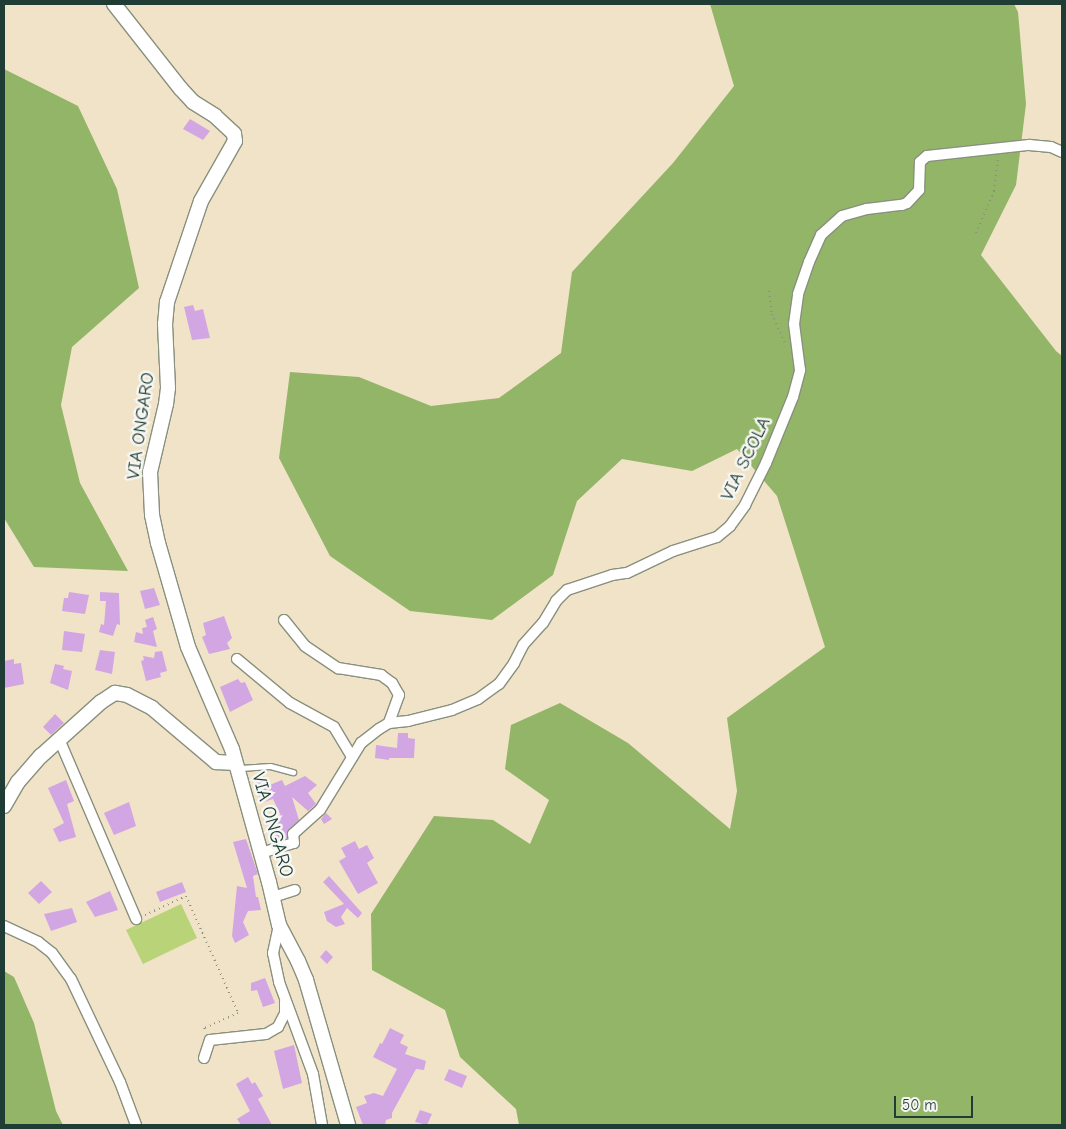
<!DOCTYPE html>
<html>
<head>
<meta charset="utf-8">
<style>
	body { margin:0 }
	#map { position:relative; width:1066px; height:1129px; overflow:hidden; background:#f1e3c7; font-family:"Comic Neue",sans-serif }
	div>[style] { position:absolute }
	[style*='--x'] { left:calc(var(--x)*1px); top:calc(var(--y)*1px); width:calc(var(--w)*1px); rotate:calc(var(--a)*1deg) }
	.green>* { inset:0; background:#b8d378 }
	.forest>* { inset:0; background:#92b568 }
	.building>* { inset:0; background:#d2a6e3 }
	.path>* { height:2px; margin-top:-1px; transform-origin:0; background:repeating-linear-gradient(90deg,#88907e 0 1px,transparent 0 5px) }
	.roads { filter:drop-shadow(1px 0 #88907e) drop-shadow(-1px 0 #88907e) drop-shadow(0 1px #88907e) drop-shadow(0 -1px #88907e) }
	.lane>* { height:5px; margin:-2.5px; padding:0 2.5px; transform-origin:2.5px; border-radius:2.5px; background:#fff }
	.street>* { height:10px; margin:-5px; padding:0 5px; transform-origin:5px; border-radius:5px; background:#fff }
	.secondary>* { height:14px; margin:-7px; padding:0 7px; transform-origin:7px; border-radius:7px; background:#fff }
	span { translate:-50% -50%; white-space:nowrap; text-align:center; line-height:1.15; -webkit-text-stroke:5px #f6f6f2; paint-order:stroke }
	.street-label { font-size:19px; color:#1f3d34 }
	.frame { position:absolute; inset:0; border:5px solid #1f3d34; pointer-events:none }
	.scale { position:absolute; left:894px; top:1096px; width:79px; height:22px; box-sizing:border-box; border:2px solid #1f3d34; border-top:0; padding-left:6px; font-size:15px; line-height:18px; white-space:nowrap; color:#1f3d34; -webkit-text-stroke:4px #f6f6f2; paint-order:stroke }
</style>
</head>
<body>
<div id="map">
	<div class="green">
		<div style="clip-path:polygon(181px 904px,197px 938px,143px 964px,126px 930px)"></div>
	</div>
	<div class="forest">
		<div style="clip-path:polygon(710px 4px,1014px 4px,1018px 12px,1026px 104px,1016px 185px,981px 255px,1056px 351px,1062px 356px,1062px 1125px,519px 1125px,516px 1109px,460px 1057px,445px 1010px,372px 970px,371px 914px,434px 816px,493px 820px,530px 844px,549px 800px,505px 769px,511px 725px,560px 703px,628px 743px,730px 829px,737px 791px,727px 718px,825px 647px,777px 496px,737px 449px,692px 471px,622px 459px,577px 501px,553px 575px,492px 620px,410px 611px,330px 556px,279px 458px,290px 372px,359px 377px,431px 406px,499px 398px,561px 353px,572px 272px,673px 163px,734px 86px)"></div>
		<div style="clip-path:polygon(4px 69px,78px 106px,117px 189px,139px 288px,72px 347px,61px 405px,80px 483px,128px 571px,34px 567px,4px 518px)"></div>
		<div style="clip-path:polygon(4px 971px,14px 977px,34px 1023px,56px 1111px,63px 1125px,4px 1125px)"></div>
	</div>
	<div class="building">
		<div style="clip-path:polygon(190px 119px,210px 131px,203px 140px,183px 129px)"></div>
		<div style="clip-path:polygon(193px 305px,195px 311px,203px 309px,210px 338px,192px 340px,184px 307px)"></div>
		<div style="clip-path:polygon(154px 588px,160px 605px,145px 609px,140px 591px)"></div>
		<div style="clip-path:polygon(69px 592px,89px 595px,85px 614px,62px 611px,64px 598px,68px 598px)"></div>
		<div style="clip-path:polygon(100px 592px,119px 593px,120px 625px,117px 624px,113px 636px,99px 632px,101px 624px,104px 625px,106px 601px,100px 601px)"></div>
		<div style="clip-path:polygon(224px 616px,232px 638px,227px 643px,230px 649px,209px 654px,202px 637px,206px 635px,203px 623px)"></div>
		<div style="clip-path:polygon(153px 617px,157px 629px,153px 631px,157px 647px,134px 642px,136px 632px,143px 634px,142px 628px,147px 627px,145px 620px)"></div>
		<div style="clip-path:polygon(64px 631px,85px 634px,82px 652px,62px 650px)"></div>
		<div style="clip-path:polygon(100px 650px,115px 652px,112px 674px,95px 670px)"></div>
		<div style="clip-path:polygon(162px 651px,167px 671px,160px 673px,161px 677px,146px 681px,141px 661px,144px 660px,143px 656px,154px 658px,155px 652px)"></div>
		<div style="clip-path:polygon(14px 659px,14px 664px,21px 663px,24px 684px,4px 688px,4px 661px)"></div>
		<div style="clip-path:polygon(55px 664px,64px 666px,63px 669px,72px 671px,68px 690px,50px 683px)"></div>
		<div style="clip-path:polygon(238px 679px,241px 683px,245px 682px,253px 700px,230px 712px,220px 687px)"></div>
		<div style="clip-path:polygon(55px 714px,64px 723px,51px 735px,43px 727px)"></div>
		<div style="clip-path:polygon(398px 733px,408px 733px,408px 738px,415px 739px,414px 758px,389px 758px,389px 760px,375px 758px,376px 745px,397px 748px)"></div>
		<div style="clip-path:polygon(263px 775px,267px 786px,282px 780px,285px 786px,305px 776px,317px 785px,308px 793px,316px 804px,308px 811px,292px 797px,299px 820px,287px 831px,287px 838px,273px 842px,267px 823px,281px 816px,273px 799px,261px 803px,255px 779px)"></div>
		<div style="clip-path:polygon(66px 780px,74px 801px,67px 804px,76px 837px,59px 842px,53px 829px,64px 823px,48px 788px)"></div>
		<div style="clip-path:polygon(129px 802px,136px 826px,114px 835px,104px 813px)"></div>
		<div style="clip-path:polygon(326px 813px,332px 819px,324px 824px,321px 819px)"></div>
		<div style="clip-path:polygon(246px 839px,258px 874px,253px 876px,256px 897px,258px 897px,261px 910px,248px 911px,243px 922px,249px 935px,235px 943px,232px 936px,237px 886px,247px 888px,233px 842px)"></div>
		<div style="clip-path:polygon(355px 841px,359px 849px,367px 845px,374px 858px,367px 863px,378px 883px,358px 894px,339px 861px,346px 857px,341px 848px)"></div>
		<div style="clip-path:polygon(329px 876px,362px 913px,358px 918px,347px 908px,341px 917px,345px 924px,336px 927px,327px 921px,324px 912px,344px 904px,323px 882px)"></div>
		<div style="clip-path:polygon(41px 881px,52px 892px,39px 904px,28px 893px)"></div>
		<div style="clip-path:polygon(182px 882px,186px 892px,160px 902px,156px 892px)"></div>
		<div style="clip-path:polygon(110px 891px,118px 910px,95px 917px,86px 902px)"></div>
		<div style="clip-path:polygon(72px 908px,77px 922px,51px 931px,44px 914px)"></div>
		<div style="clip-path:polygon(326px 950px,333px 957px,327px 964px,320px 957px)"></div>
		<div style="clip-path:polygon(265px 978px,275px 1003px,263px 1007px,257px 990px,251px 991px,251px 983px)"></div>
		<div style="clip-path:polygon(390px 1028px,404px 1035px,400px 1043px,408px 1047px,405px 1054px,426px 1061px,424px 1070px,416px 1069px,392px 1113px,392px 1118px,386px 1120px,385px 1125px,363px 1125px,356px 1107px,367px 1103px,364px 1096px,374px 1093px,383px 1096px,397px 1069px,373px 1057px,380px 1043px,382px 1044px)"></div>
		<div style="clip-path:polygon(294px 1045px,302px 1083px,283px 1089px,274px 1051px)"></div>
		<div style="clip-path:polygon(449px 1069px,467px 1076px,462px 1088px,444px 1080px)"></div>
		<div style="clip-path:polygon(248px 1077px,252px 1084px,255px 1082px,263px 1096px,258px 1099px,272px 1125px,241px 1125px,237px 1119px,250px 1111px,236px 1084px)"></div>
		<div style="clip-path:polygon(420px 1110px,432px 1114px,427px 1125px,415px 1122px)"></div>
	</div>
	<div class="path">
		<div style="--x:976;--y:233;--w:46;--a:-66.8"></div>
		<div style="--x:994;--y:191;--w:33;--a:-83"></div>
		<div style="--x:769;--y:291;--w:23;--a:83"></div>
		<div style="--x:772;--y:314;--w:35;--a:66"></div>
		<div style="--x:145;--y:915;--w:45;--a:-24.9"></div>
		<div style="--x:186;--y:896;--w:128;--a:66"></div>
		<div style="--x:238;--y:1013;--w:37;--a:156"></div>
		<div style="--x:204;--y:1028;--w:2;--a:63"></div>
	</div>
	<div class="roads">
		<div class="lane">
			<div style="--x:240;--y:768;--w:30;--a:-4"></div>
			<div style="--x:270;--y:766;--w:24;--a:15"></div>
		</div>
		<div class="street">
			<div style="--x:284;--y:620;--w:33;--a:51"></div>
			<div style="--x:305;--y:646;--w:40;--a:34"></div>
			<div style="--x:338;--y:668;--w:44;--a:9.2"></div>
			<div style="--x:381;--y:675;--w:14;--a:36"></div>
			<div style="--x:392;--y:683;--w:14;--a:60"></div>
			<div style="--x:399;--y:695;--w:30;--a:110"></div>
			<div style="--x:237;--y:659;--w:69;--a:39.7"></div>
			<div style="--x:290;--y:703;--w:50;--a:28.6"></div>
			<div style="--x:334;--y:727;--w:35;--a:59"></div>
			<div style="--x:59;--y:739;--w:196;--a:66.8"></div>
			<div style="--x:261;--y:853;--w:34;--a:-17"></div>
			<div style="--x:294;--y:843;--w:9;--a:-96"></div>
			<div style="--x:293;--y:834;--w:36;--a:-42"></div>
			<div style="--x:320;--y:810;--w:79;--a:-58.5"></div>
			<div style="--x:361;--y:743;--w:23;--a:-38"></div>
			<div style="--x:379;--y:729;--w:12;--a:-31"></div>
			<div style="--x:389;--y:723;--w:19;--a:-6"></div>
			<div style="--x:408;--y:721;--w:45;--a:-14"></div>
			<div style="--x:452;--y:710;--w:28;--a:-23"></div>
			<div style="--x:478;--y:699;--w:26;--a:-36"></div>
			<div style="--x:499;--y:684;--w:26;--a:-54"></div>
			<div style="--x:514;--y:663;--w:20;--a:-63"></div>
			<div style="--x:523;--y:645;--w:30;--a:-48"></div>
			<div style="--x:543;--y:623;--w:26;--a:-59"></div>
			<div style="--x:556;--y:601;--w:16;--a:-45"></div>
			<div style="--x:567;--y:590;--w:47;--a:-18.4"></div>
			<div style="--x:612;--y:575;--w:15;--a:-8"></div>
			<div style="--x:627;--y:573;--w:51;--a:-25.6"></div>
			<div style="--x:673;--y:551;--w:46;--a:-17.7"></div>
			<div style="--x:717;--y:537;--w:17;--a:-40"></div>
			<div style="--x:730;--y:526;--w:26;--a:-54"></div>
			<div style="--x:745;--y:505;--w:47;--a:-63.4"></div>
			<div style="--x:766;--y:463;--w:71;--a:-67.8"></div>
			<div style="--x:793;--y:397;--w:28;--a:-75"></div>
			<div style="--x:800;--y:370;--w:46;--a:-97.4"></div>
			<div style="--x:794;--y:324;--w:30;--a:-82"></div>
			<div style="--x:798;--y:294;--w:34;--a:-71"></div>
			<div style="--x:809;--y:262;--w:30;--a:-66"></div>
			<div style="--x:821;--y:235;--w:28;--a:-42"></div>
			<div style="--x:842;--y:216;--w:26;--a:-16"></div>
			<div style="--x:867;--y:209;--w:35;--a:-7"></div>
			<div style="--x:902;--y:205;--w:5;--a:-22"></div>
			<div style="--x:907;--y:203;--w:18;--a:-47"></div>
			<div style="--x:919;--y:190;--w:28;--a:-88"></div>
			<div style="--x:920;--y:162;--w:9;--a:-41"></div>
			<div style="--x:927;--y:156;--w:103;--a:-6.2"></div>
			<div style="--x:1029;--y:145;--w:22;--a:5"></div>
			<div style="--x:1051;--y:147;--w:12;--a:24"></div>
			<div style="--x:273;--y:897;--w:23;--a:-18"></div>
			<div style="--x:279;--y:925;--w:29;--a:102"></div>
			<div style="--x:273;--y:953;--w:30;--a:78"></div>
			<div style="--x:279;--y:982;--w:98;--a:69.7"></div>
			<div style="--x:313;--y:1074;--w:52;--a:80"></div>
			<div style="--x:4;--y:926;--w:38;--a:25"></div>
			<div style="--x:38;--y:942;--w:18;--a:38"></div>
			<div style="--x:52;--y:953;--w:32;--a:54"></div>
			<div style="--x:71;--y:979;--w:114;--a:64.6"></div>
			<div style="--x:120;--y:1082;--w:46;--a:69.6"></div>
			<div style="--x:204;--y:1058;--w:19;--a:-72"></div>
			<div style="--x:210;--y:1040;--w:56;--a:-6.1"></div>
			<div style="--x:266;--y:1034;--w:14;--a:-30"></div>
			<div style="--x:278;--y:1027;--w:16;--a:-63"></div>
			<div style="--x:285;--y:1013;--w:11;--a:-90"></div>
		</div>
		<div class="secondary">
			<div style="--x:114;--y:4;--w:108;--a:51.8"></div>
			<div style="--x:181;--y:89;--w:18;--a:47"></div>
			<div style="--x:193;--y:102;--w:26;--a:32"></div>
			<div style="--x:215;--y:116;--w:26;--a:43"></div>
			<div style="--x:234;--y:134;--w:7;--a:82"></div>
			<div style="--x:235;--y:141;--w:69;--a:119.5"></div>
			<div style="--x:201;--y:201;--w:107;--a:108.6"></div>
			<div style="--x:167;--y:302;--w:22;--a:95"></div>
			<div style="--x:165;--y:324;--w:64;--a:87.3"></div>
			<div style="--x:168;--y:388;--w:16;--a:97"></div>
			<div style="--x:166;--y:404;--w:70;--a:103.2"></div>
			<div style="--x:150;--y:472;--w:43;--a:87.3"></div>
			<div style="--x:152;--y:515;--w:29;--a:78"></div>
			<div style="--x:158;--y:543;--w:108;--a:73.9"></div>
			<div style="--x:188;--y:647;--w:111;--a:66.7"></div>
			<div style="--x:232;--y:749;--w:138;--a:74.5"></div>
			<div style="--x:269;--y:882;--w:44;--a:76.9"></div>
			<div style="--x:279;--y:925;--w:41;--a:62.2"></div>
			<div style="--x:298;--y:961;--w:21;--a:67"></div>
			<div style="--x:306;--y:980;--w:151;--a:73.8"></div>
			<div style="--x:4;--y:806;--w:28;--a:-60"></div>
			<div style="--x:18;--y:782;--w:35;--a:-49"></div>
			<div style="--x:41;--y:756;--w:81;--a:-42"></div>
			<div style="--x:101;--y:702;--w:17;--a:-33"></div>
			<div style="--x:115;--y:693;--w:12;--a:9"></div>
			<div style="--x:127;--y:695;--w:28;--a:27"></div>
			<div style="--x:152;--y:708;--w:84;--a:40.2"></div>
			<div style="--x:216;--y:762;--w:19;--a:3"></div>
		</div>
	</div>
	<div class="street-label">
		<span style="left:141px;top:426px;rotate:-82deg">VIA ONGARO</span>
		<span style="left:746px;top:459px;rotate:-64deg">VIA SCOLA</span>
		<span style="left:272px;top:825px;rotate:74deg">VIA ONGARO</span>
	</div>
	<div class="frame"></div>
	<div class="scale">50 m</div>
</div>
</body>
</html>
